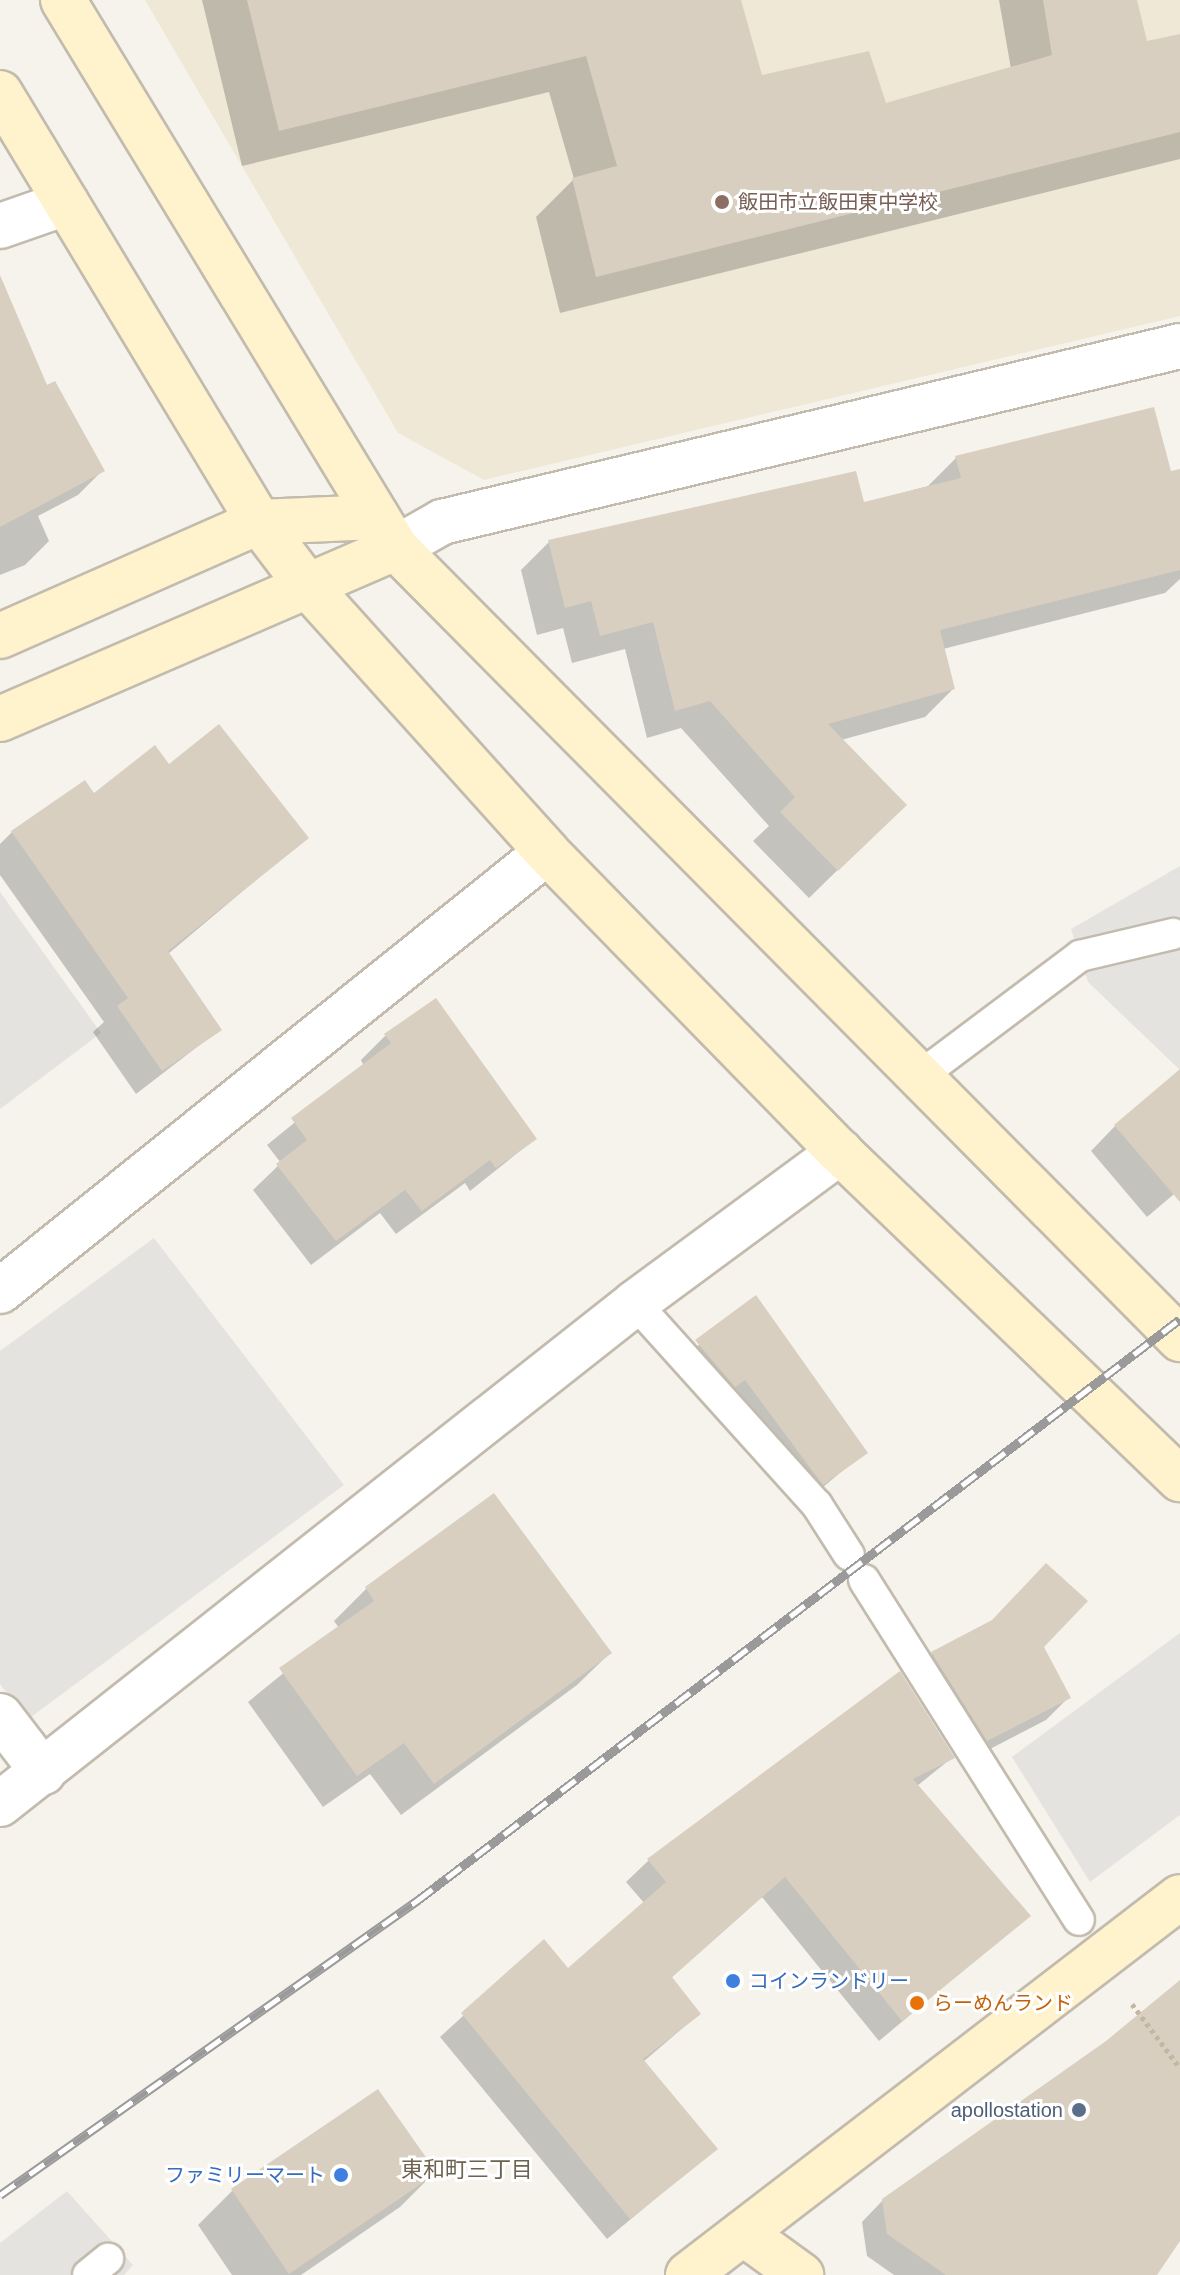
<!DOCTYPE html>
<html>
<head>
<meta charset="utf-8">
<style>
	body { margin:0 }
	#map { position:relative; width:1180px; height:2275px; overflow:hidden; background:#f6f3ec; font-family:Helvetica,"Noto Sans JP",sans-serif }
	div>[style] { position:absolute }
	[style*='--x'] { left:calc(var(--x)*1px); top:calc(var(--y)*1px); width:calc(var(--w)*1px); rotate:calc(var(--a)*1deg) }
	.education>* { inset:0; background:#efe8d6 }
	.parking>* { inset:0; background:#e5e3e0 }
	.shadow>* { inset:0; background:#0003 }
	.building>* { inset:0; background:#d8cfc1 }
	.path>* { height:5px; margin-top:-2.5px; transform-origin:0; background:repeating-linear-gradient(90deg,#c4b79f 0 4px,transparent 0 8px) }
	.roads { filter:drop-shadow(2px 0 #c2bbae) drop-shadow(-2px 0 #c2bbae) drop-shadow(0 2px #c2bbae) drop-shadow(0 -2px #c2bbae) }
	.lane>* { height:30px; margin:-15px; padding:0 15px; transform-origin:15px; border-radius:15px; background:#fff }
	.street>* { height:44px; margin:-22px; padding:0 22px; transform-origin:22px; border-radius:22px; background:#fff }
	.secondary>* { height:44px; margin:-22px; padding:0 22px; transform-origin:22px; border-radius:22px; background:#fff3cd }
	.rail>* { height:9px; margin-top:-4.5px; transform-origin:0; background:repeating-linear-gradient(90deg,#fff 0 18px,#9a9a9a 0 36px); box-sizing:border-box; border-block:2px solid #9a9a9a }
	.dots>* { width:22px; height:22px; translate:-50% -50%; box-sizing:border-box; border:4px solid #fff; border-radius:50% }
	span { translate:-50% -50%; white-space:nowrap; text-align:center; line-height:1.15; -webkit-text-stroke:6px #fff; paint-order:stroke }
	.education-label { font-size:20px; color:#785e54 }
	.left { translate:0 -50%; text-align:left }
	.shop-label { font-size:20px; color:#366cbe }
	.right { translate:-100% -50%; text-align:right }
	.food-label { font-size:20px; color:#c56008 }
	.service-label { font-size:20px; color:#4e5e75 }
	.neighbourhood-label { font-size:22px; color:#6e6250 }
</style>
</head>
<body>
<div id="map">
	<div class="education">
		<div style="clip-path:polygon(145px 0,1180px 0,1180px 316px,484px 480px,398px 433px)"></div>
	</div>
	<div class="parking">
		<div style="clip-path:polygon(1180px 866px,1180px 1070px,1088px 982px,1071px 929px)"></div>
		<div style="clip-path:polygon(0 892px,101px 1033px,0 1109px)"></div>
		<div style="clip-path:polygon(154px 1238px,344px 1485px,27px 1720px,0 1684px,0 1351px)"></div>
		<div style="clip-path:polygon(1180px 1633px,1180px 1815px,1090px 1882px,1012px 1757px)"></div>
		<div style="clip-path:polygon(67px 2191px,133px 2265px,124px 2275px,0 2275px,0 2243px)"></div>
	</div>
	<div class="shadow">
		<div style="clip-path:polygon(202px 0,739px 0,761px 77px,885px 105px,1011px 69px,999px 0,1135px 0,1145px 43px,1180px 36px,1180px 159px,560px 313px,536px 217px,574px 179px,549px 92px,242px 166px)"></div>
		<div style="clip-path:polygon(0 311px,102px 471px,78px 495px,38px 516px,49px 541px,25px 565px,0 575px)"></div>
		<div style="clip-path:polygon(956px 458px,1180px 513px,1180px 579px,1165px 593px,943px 649px,953px 689px,925px 717px,841px 740px,904px 805px,809px 898px,753px 841px,769px 826px,681px 728px,647px 738px,625px 649px,572px 663px,563px 628px,537px 635px,521px 570px,549px 542px,862px 504px,928px 486px)"></div>
		<div style="clip-path:polygon(169px 766px,306px 838px,168px 954px,219px 1030px,136px 1094px,93px 1032px,104px 1022px,0 875px,0 844px,12px 832px)"></div>
		<div style="clip-path:polygon(436px 1000px,535px 1139px,470px 1191px,465px 1183px,396px 1234px,380px 1213px,311px 1265px,253px 1190px,281px 1163px,267px 1145px,364px 1066px,361px 1060px,385px 1036px)"></div>
		<div style="clip-path:polygon(1180px 1113px,1180px 1189px,1147px 1217px,1091px 1151px,1115px 1126px)"></div>
		<div style="clip-path:polygon(756px 1298px,865px 1452px,798px 1508px,719px 1404px,709px 1410px,672px 1367px)"></div>
		<div style="clip-path:polygon(494px 1495px,610px 1653px,577px 1685px,401px 1815px,370px 1774px,323px 1807px,248px 1702px,339px 1628px,334px 1621px,366px 1589px)"></div>
		<div style="clip-path:polygon(1041px 1647px,1068px 1698px,1046px 1720px,965px 1762px,910px 1676px,932px 1654px)"></div>
		<div style="clip-path:polygon(900px 1674px,953px 1757px,917px 1786px,1028px 1916px,879px 2041px,762px 1897px,671px 1978px,699px 2014px,643px 2062px,715px 2149px,607px 2239px,440px 2037px,544px 1942px,568px 1971px,645px 1904px,626px 1882px,648px 1861px)"></div>
		<div style="clip-path:polygon(1180px 1982px,1180px 2235px,1152px 2275px,894px 2275px,867px 2256px,862px 2222px,883px 2200px,1108px 2043px)"></div>
		<div style="clip-path:polygon(377px 2092px,434px 2173px,400px 2207px,301px 2275px,232px 2275px,198px 2225px,232px 2191px)"></div>
	</div>
	<div class="building">
		<div style="clip-path:polygon(247px 0,741px 0,762px 75px,869px 51px,886px 103px,1052px 55px,1043px 0,1137px 0,1147px 41px,1180px 34px,1180px 132px,596px 277px,572px 178px,617px 166px,586px 56px,279px 131px)"></div>
		<div style="clip-path:polygon(0 275px,47px 385px,55px 381px,105px 471px,0 527px)"></div>
		<div style="clip-path:polygon(1154px 407px,1171px 471px,1180px 469px,1180px 570px,940px 630px,955px 689px,828px 724px,907px 805px,838px 871px,780px 812px,795px 797px,710px 701px,675px 711px,653px 622px,600px 636px,591px 601px,565px 608px,548px 540px,856px 471px,864px 502px,961px 478px,955px 456px)"></div>
		<div style="clip-path:polygon(219px 724px,309px 838px,168px 951px,222px 1030px,162px 1071px,117px 1006px,128px 998px,11px 831px,85px 780px,94px 793px,155px 745px,169px 764px)"></div>
		<div style="clip-path:polygon(436px 998px,537px 1139px,496px 1168px,490px 1160px,422px 1211px,405px 1190px,336px 1241px,276px 1164px,307px 1140px,291px 1118px,391px 1043px,384px 1034px)"></div>
		<div style="clip-path:polygon(1180px 1069px,1180px 1202px,1114px 1125px)"></div>
		<div style="clip-path:polygon(756px 1295px,868px 1453px,823px 1485px,745px 1380px,735px 1387px,695px 1340px)"></div>
		<div style="clip-path:polygon(494px 1493px,612px 1653px,434px 1784px,404px 1743px,357px 1776px,279px 1668px,374px 1601px,365px 1587px)"></div>
		<div style="clip-path:polygon(1046px 1563px,1088px 1601px,1044px 1647px,1071px 1698px,987px 1741px,931px 1652px,992px 1620px)"></div>
		<div style="clip-path:polygon(900px 1671px,955px 1758px,913px 1779px,1031px 1916px,902px 2021px,785px 1877px,672px 1977px,701px 2014px,643px 2059px,718px 2149px,630px 2219px,461px 2013px,544px 1939px,568px 1968px,666px 1882px,647px 1859px)"></div>
		<div style="clip-path:polygon(1180px 1980px,1180px 2241px,1157px 2275px,946px 2275px,887px 2234px,882px 2199px,1106px 2041px)"></div>
		<div style="clip-path:polygon(378px 2089px,437px 2173px,289px 2274px,231px 2189px)"></div>
	</div>
	<div class="path">
		<div style="--x:1132;--y:2004;--w:80;--a:53.1"></div>
	</div>
	<div class="roads">
		<div class="lane">
			<div style="--x:920;--y:1076;--w:200;--a:-36.9"></div>
			<div style="--x:1080;--y:956;--w:96;--a:-13.3"></div>
			<div style="--x:635;--y:1303;--w:272;--a:48"></div>
			<div style="--x:817;--y:1505;--w:59;--a:57.4"></div>
			<div style="--x:864;--y:1580;--w:402;--a:57.7"></div>
			<div style="--x:88;--y:2275;--w:26;--a:-39"></div>
		</div>
		<div class="street">
			<div style="--x:0;--y:226;--w:70;--a:-19.2"></div>
			<div style="--x:396;--y:548;--w:53;--a:-29.5"></div>
			<div style="--x:442;--y:522;--w:759;--a:-13.41"></div>
			<div style="--x:0;--y:1291;--w:701;--a:-38.75"></div>
			<div style="--x:0;--y:1716;--w:71;--a:52.5"></div>
			<div style="--x:0;--y:1804;--w:809;--a:-38.27"></div>
			<div style="--x:635;--y:1303;--w:255;--a:-36.4"></div>
		</div>
		<div class="secondary">
			<div style="--x:63;--y:0;--w:641;--a:58.71"></div>
			<div style="--x:396;--y:548;--w:1114;--a:45.25"></div>
			<div style="--x:0;--y:93;--w:501;--a:58.88"></div>
			<div style="--x:259;--y:522;--w:78;--a:52.8"></div>
			<div style="--x:306;--y:584;--w:360;--a:48"></div>
			<div style="--x:547;--y:852;--w:419;--a:45.7"></div>
			<div style="--x:840;--y:1152;--w:472;--a:43.9"></div>
			<div style="--x:0;--y:636;--w:283;--a:-23.8"></div>
			<div style="--x:259;--y:522;--w:118;--a:-2.4"></div>
			<div style="--x:0;--y:719;--w:431;--a:-23.4"></div>
			<div style="--x:743;--y:2233;--w:72;--a:35.9"></div>
			<div style="--x:688;--y:2275;--w:620;--a:-37.53"></div>
		</div>
	</div>
	<div class="rail">
		<div style="--x:0;--y:2195;--w:512;--a:-35.21"></div>
		<div style="--x:418;--y:1900;--w:958;--a:-37.32"></div>
	</div>
	<div class="dots">
		<div style="left:722px;top:202px;background:#8d6e63"></div>
		<div style="left:733px;top:1981px;background:#3f7fe0"></div>
		<div style="left:917px;top:2003px;background:#e8710a"></div>
		<div style="left:1079px;top:2110px;background:#5c6f8a"></div>
		<div style="left:341px;top:2175px;background:#3f7fe0"></div>
	</div>
	<div class="education-label">
		<span class="left" style="left:738px;top:202px">飯田市立飯田東中学校</span>
	</div>
	<div class="shop-label">
		<span class="left" style="left:749px;top:1981px">コインランドリー</span>
		<span class="right" style="left:325px;top:2175px">ファミリーマート</span>
	</div>
	<div class="food-label">
		<span class="left" style="left:933px;top:2003px">らーめんランド</span>
	</div>
	<div class="service-label">
		<span class="right" style="left:1063px;top:2110px">apollostation</span>
	</div>
	<div class="neighbourhood-label">
		<span style="left:467px;top:2170px">東和町三丁目</span>
	</div>
</div>
</body>
</html>
